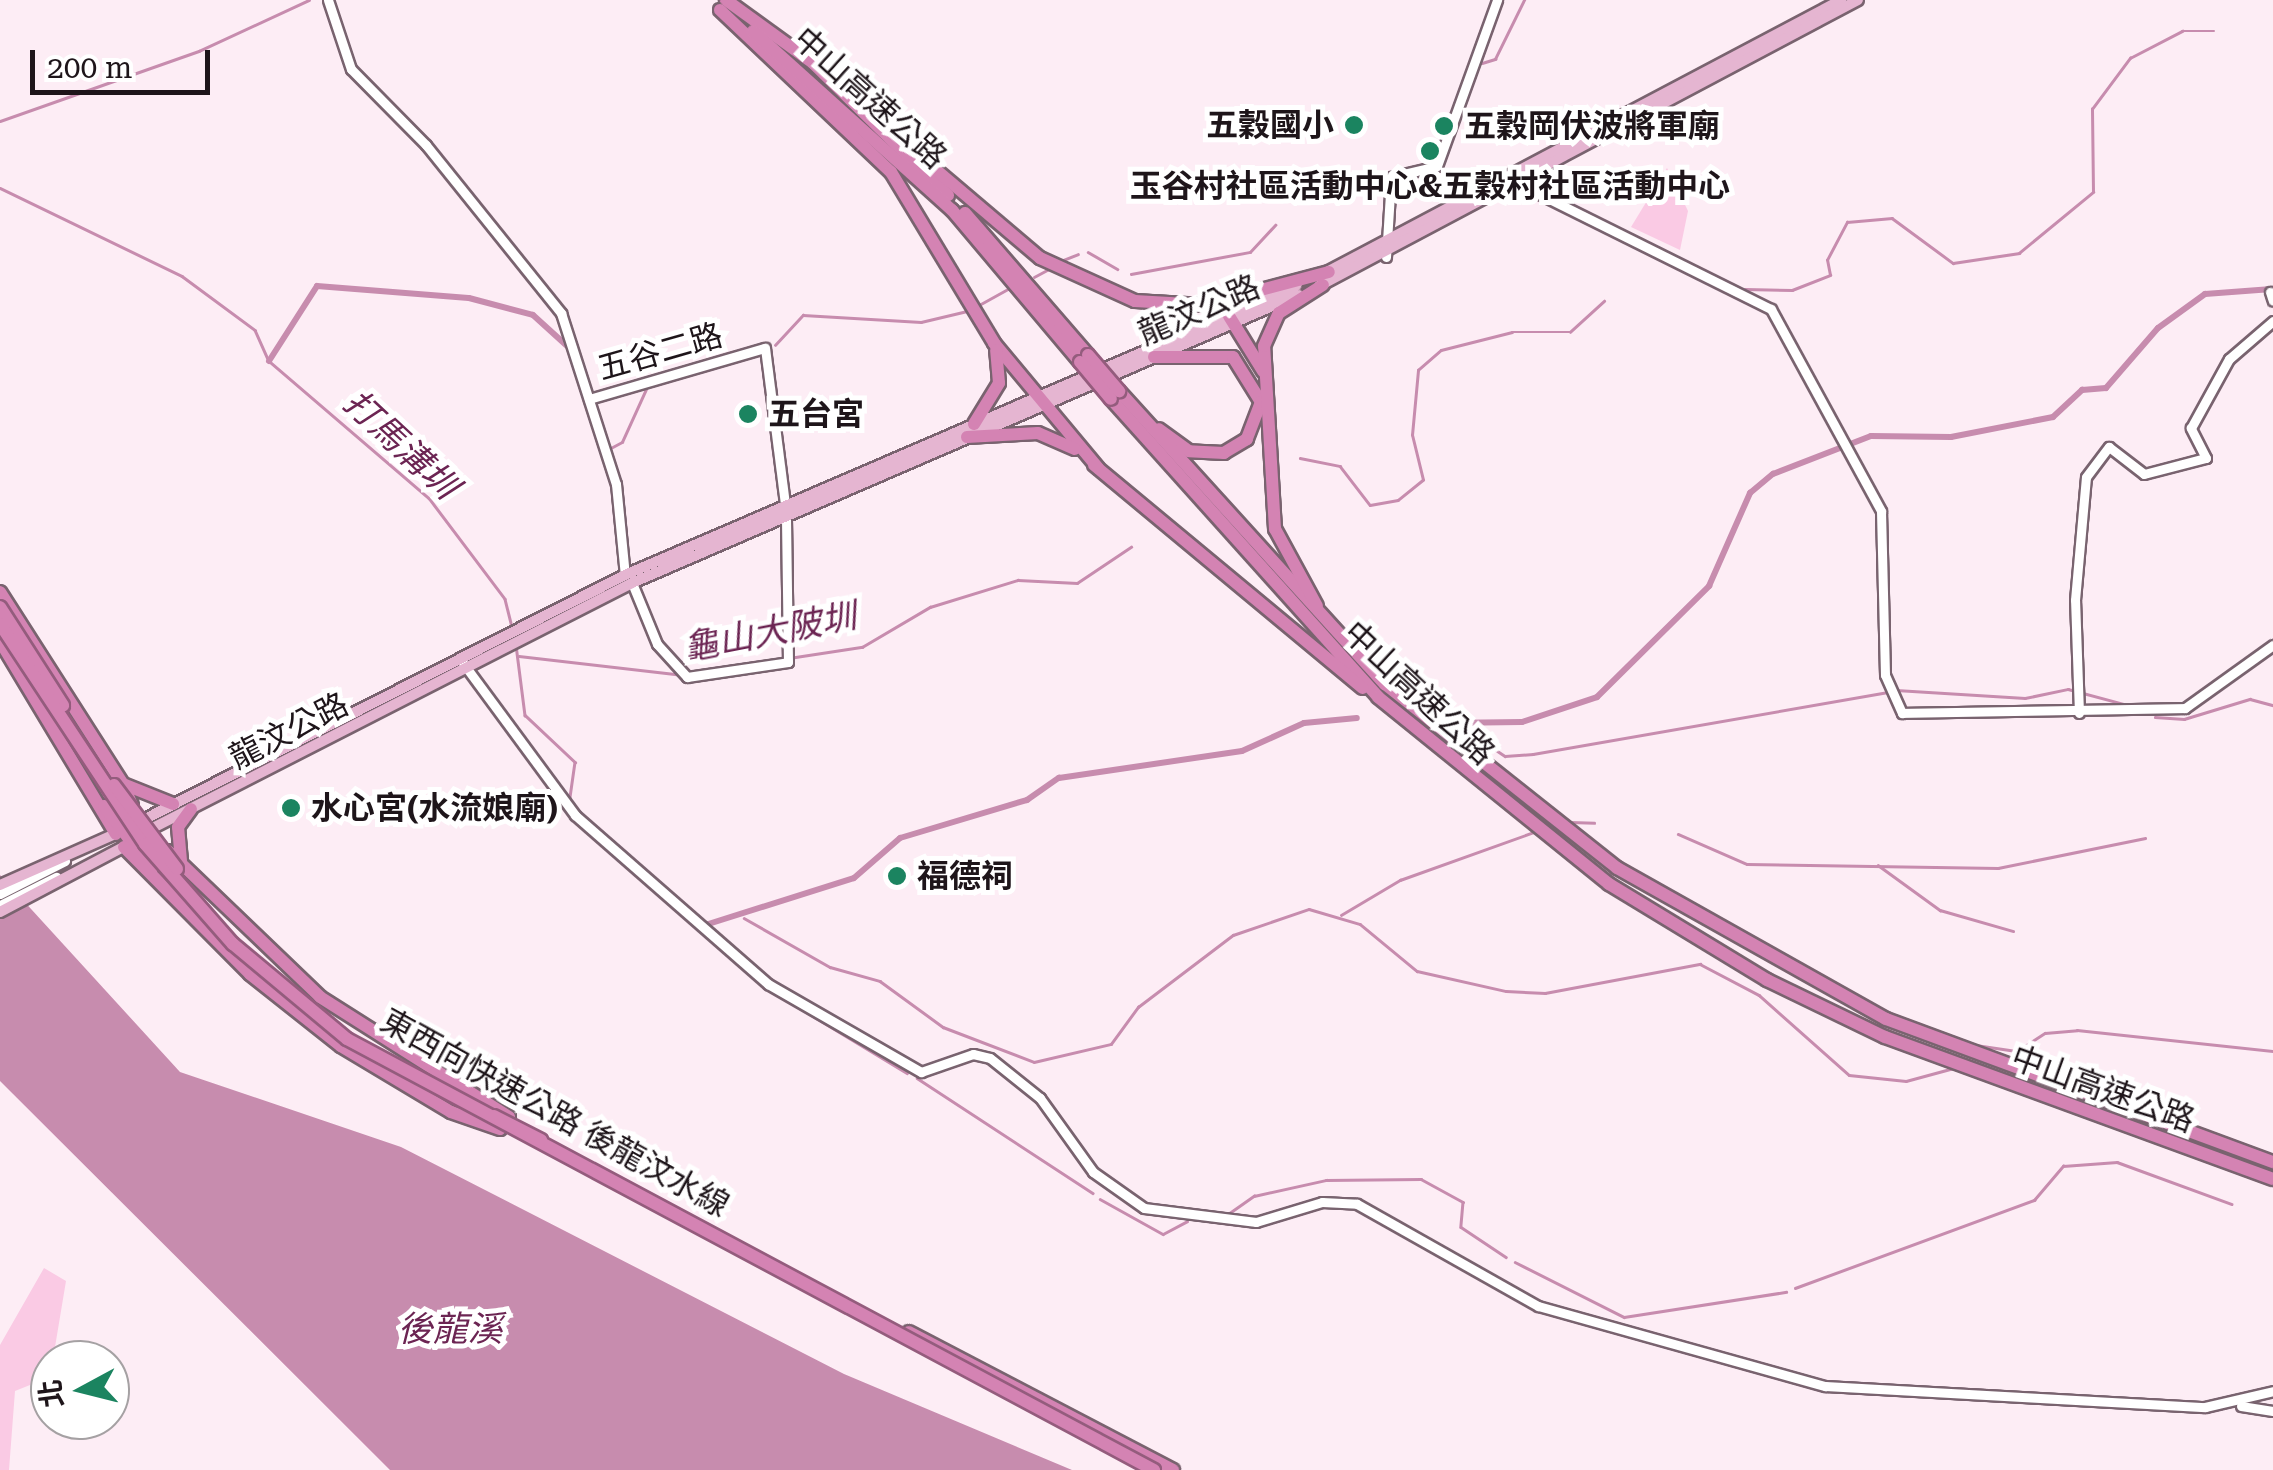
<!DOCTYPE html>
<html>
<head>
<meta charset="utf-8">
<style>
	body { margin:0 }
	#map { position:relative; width:2273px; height:1470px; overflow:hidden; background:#fdedf5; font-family:"Roboto Serif","Noto Sans TC",serif }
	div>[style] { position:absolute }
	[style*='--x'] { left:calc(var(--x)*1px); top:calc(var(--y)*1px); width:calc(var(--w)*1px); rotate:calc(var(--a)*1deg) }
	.green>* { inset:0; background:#facae4 }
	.water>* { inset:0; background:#c78cae }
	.stream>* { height:2.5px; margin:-1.25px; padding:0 1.25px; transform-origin:1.25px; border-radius:1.25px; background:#c78cae }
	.canal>* { height:6px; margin:-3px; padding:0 3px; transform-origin:3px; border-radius:3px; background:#c78cae }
	.roads { filter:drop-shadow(2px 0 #79636f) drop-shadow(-2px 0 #79636f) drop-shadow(0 2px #79636f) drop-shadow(0 -2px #79636f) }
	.minor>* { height:9px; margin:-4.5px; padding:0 4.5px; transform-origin:4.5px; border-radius:4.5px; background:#fff }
	.major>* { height:10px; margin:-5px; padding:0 5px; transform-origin:5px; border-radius:5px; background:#e5b5d1 }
	.highway>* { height:12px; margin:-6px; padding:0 6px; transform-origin:6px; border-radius:6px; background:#d483b3 }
	.bridges { filter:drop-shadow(2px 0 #945c7d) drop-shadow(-2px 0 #945c7d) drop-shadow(0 2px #945c7d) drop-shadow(0 -2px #945c7d) }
	.highway-bridge>* { height:12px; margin:-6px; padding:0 6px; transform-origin:6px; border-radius:6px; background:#d483b3 }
	.dots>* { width:28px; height:28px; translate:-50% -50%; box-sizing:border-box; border:5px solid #fff; border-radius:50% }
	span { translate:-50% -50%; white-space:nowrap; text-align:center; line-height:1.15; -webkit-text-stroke:10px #fff; paint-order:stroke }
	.street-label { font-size:32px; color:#1e151a }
	.poi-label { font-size:32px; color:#1e151a; font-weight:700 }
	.right { translate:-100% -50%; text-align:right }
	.left { translate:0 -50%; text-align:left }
	.water-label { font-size:35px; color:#6c2553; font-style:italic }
	.north { position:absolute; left:30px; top:1340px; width:100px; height:100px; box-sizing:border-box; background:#fff; border:2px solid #a5a1a3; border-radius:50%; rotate:263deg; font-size:28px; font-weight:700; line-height:40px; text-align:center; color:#1e151a }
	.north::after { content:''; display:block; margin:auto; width:35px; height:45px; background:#1b8460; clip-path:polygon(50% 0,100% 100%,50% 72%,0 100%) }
	.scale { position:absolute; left:30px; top:50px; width:180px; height:45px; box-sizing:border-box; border:5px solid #1e151a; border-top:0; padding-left:12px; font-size:30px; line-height:35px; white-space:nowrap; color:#1e151a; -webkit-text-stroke:8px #fff; paint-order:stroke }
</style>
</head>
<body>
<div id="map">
	<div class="green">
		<div style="clip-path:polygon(1667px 168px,1688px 211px,1680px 250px,1631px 227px)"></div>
		<div style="clip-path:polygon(44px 1268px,66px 1281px,50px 1377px,15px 1391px,9px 1470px,0 1470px,0 1345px)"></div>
	</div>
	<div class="water">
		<div style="clip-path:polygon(0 875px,180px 1072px,401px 1147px,844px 1374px,1072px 1470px,390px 1470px,0 1081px)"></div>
	</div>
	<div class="stream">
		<div style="--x:1482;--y:63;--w:14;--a:-17"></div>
		<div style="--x:1495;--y:59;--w:66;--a:-63.8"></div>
		<div style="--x:0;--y:121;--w:211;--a:-19.4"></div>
		<div style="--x:199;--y:51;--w:121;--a:-24.9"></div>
		<div style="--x:0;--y:188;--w:202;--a:25.8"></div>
		<div style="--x:182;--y:276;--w:91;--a:36.5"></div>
		<div style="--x:255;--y:330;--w:34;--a:66"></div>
		<div style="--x:269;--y:361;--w:211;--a:40.6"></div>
		<div style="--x:429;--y:498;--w:126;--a:53"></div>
		<div style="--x:505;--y:599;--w:29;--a:76"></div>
		<div style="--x:1088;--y:252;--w:34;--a:30"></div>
		<div style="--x:1061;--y:261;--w:18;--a:-22"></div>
		<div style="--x:1131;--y:274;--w:121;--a:-10.5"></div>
		<div style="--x:1250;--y:252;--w:37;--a:-47"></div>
		<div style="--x:1034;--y:277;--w:17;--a:-28"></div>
		<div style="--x:1745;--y:289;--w:47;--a:1.2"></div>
		<div style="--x:1792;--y:290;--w:41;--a:-21.5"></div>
		<div style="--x:1830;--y:275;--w:15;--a:-101"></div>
		<div style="--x:1827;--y:260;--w:43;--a:-62.2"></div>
		<div style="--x:1847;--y:222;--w:45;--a:-5.1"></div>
		<div style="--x:1892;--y:218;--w:76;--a:36.4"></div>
		<div style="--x:1953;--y:263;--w:67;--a:-8.6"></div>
		<div style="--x:2019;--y:253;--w:96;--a:-39.5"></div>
		<div style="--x:2093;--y:192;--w:83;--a:-90.7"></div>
		<div style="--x:2092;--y:109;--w:64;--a:-53.3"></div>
		<div style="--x:2130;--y:58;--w:59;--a:-27.4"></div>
		<div style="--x:2182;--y:31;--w:32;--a:0"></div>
		<div style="--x:979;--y:305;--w:33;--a:-29"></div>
		<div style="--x:775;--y:345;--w:41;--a:-47"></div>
		<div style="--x:803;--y:315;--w:118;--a:3.4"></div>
		<div style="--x:921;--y:322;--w:47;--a:-13.4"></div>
		<div style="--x:576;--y:350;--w:65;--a:71"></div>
		<div style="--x:607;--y:450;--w:17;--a:-28"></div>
		<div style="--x:622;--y:442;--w:60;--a:-65.6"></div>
		<div style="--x:1300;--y:458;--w:41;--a:11.3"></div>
		<div style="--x:1340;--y:466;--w:49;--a:52.4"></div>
		<div style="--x:1370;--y:505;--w:28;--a:-10"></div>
		<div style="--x:1398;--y:500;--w:32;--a:-39"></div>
		<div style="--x:1423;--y:480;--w:46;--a:-103.7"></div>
		<div style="--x:1412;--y:435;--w:65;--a:-84.7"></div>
		<div style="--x:1418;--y:370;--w:30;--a:-41"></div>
		<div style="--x:1441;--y:350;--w:73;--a:-14.2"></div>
		<div style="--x:1512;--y:332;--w:58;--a:0"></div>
		<div style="--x:1570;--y:332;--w:46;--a:-42.4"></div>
		<div style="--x:516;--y:645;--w:71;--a:82.7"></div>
		<div style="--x:525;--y:715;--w:69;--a:43.2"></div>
		<div style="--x:575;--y:762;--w:42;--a:98.1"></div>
		<div style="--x:519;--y:656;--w:165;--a:6.6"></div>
		<div style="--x:789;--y:658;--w:74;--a:-8.6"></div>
		<div style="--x:862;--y:647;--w:79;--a:-30.5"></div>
		<div style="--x:930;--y:607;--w:92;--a:-17.1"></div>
		<div style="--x:1018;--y:580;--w:59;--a:2.9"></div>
		<div style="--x:1077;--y:583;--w:65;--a:-33.7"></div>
		<div style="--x:1896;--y:690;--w:129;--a:3.5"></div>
		<div style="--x:2025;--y:698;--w:44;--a:-11.8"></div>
		<div style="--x:2068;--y:689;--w:58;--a:15"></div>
		<div style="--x:2155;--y:717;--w:29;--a:4"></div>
		<div style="--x:2184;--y:719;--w:69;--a:-16.9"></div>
		<div style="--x:2250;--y:699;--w:24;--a:15"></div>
		<div style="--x:1456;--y:723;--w:59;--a:34"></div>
		<div style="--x:1505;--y:756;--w:28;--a:-4"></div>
		<div style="--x:1533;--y:754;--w:360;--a:-9.9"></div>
		<div style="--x:567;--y:811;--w:98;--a:42.5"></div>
		<div style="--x:1570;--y:822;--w:24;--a:2"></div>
		<div style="--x:1678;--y:834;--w:75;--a:23.5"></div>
		<div style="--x:1747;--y:864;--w:251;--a:0.9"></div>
		<div style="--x:1998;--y:868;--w:150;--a:-11.5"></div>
		<div style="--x:1878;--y:865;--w:77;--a:36"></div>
		<div style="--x:1940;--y:910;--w:76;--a:16"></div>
		<div style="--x:1341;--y:915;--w:69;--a:-30.7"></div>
		<div style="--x:1400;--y:880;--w:142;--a:-19.7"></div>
		<div style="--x:744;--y:918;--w:99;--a:29.7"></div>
		<div style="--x:830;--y:967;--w:52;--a:15.6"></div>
		<div style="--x:880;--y:981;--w:78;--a:36.1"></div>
		<div style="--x:943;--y:1027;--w:97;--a:21"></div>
		<div style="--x:1034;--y:1062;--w:79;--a:-13.2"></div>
		<div style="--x:1111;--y:1044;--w:46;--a:-53.9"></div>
		<div style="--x:1138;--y:1007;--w:119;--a:-37.2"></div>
		<div style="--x:1233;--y:935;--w:80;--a:-18.9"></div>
		<div style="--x:1309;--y:909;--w:53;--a:16.4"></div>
		<div style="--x:1360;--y:924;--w:74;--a:39.5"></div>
		<div style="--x:1417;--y:971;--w:91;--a:12.7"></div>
		<div style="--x:1506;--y:991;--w:39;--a:3"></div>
		<div style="--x:1545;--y:993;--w:158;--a:-10.6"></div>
		<div style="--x:1700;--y:964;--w:67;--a:27.7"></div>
		<div style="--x:1759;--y:995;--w:120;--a:41.6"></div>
		<div style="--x:1849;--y:1075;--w:57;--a:6"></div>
		<div style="--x:1906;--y:1081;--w:50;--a:-15.2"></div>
		<div style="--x:765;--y:987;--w:166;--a:31.2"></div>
		<div style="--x:1969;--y:1044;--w:49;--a:8.3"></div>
		<div style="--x:2017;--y:1051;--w:33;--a:-33"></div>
		<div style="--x:2045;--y:1033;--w:32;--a:-5"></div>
		<div style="--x:2077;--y:1030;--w:197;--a:6.1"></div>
		<div style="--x:917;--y:1078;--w:210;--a:33.2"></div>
		<div style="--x:1100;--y:1199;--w:72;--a:29.1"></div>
		<div style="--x:1163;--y:1234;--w:27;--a:-28"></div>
		<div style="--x:1228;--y:1214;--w:32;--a:-35"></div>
		<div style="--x:1254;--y:1196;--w:74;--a:-12.5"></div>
		<div style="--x:1326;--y:1180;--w:95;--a:-0.6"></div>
		<div style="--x:1421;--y:1179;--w:48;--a:28.7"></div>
		<div style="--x:1463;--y:1202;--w:25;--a:95"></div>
		<div style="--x:1461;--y:1227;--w:54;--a:33.7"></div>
		<div style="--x:1515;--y:1262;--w:122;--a:26.8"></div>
		<div style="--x:1624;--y:1317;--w:164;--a:-8.8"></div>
		<div style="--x:1795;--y:1288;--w:255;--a:-20.2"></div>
		<div style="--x:2034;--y:1200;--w:45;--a:-49.5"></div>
		<div style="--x:2063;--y:1166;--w:54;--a:-4.2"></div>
		<div style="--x:2117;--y:1162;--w:122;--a:20.1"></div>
	</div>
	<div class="canal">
		<div style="--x:269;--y:361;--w:89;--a:-57.4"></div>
		<div style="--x:317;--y:286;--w:152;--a:4.5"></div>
		<div style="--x:469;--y:298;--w:66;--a:14.9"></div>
		<div style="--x:533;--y:315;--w:45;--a:42.3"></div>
		<div style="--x:1443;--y:723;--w:79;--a:-0.7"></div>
		<div style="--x:1522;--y:722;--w:79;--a:-18.4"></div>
		<div style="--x:1597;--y:697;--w:158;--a:-44.7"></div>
		<div style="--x:1709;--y:586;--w:102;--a:-66.2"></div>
		<div style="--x:1750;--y:493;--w:30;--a:-40"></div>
		<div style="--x:1773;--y:474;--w:105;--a:-21.2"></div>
		<div style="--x:1871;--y:436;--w:80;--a:0.7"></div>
		<div style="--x:1951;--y:437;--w:104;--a:-11.1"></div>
		<div style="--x:2053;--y:417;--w:40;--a:-43"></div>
		<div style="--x:2082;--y:390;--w:24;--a:-5"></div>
		<div style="--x:2106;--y:388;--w:79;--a:-49.1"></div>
		<div style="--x:2158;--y:328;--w:58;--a:-35.9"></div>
		<div style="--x:2205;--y:294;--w:67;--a:-4.3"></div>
		<div style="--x:702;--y:926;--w:159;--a:-17.5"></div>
		<div style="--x:854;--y:878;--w:61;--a:-41"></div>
		<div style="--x:900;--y:838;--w:133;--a:-16.7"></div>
		<div style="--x:1027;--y:800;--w:39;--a:-35"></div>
		<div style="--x:1059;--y:778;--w:185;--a:-8.4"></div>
		<div style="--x:1242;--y:751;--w:68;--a:-24.3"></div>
		<div style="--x:1304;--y:723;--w:53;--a:-5.4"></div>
	</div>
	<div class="roads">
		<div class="minor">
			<div style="--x:328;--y:0;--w:73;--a:71.6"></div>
			<div style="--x:351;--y:69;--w:107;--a:45.4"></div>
			<div style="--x:426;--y:145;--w:216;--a:51.2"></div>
			<div style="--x:561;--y:313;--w:180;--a:72.2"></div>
			<div style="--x:616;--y:484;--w:91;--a:84.4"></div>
			<div style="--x:1511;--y:180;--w:290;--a:26.4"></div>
			<div style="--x:1771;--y:309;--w:230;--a:61.4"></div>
			<div style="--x:1881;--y:511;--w:164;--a:88.6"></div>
			<div style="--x:1885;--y:675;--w:42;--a:65.9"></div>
			<div style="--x:1902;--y:713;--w:283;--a:-1"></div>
			<div style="--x:2185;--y:708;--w:108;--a:-35.6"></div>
			<div style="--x:1386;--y:257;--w:80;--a:-86.4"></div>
			<div style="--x:1391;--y:177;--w:47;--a:-13.4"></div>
			<div style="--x:1437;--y:166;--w:177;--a:-70.1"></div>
			<div style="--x:2270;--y:292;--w:9;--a:72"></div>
			<div style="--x:589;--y:399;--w:183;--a:-16.2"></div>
			<div style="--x:765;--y:348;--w:158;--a:82.7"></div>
			<div style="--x:632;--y:583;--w:66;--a:67.7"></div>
			<div style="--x:657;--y:644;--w:45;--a:47.7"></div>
			<div style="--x:687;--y:677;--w:102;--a:-8.4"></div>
			<div style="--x:788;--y:662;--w:147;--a:-90.8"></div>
			<div style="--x:460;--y:659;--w:194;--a:53.6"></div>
			<div style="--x:575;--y:815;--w:257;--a:41.2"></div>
			<div style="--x:768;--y:984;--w:177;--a:29.9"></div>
			<div style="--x:921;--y:1072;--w:55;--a:-19.1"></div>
			<div style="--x:973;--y:1054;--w:17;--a:13"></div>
			<div style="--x:990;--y:1058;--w:64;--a:38.7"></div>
			<div style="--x:1040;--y:1098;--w:91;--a:54.4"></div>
			<div style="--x:1093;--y:1172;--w:62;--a:35.2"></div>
			<div style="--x:1144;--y:1208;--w:113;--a:7.1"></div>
			<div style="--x:1256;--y:1222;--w:69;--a:-16.9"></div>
			<div style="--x:1322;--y:1202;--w:35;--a:3"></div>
			<div style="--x:1357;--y:1204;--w:208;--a:29.4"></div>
			<div style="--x:1538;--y:1306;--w:298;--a:15.6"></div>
			<div style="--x:1825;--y:1386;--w:381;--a:3.2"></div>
			<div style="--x:2205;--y:1407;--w:70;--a:-13.2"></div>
			<div style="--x:2079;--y:713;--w:113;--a:-92"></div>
			<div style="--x:2075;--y:600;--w:123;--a:-84.9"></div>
			<div style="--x:2086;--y:477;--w:38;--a:-53"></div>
			<div style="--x:2109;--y:447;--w:44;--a:37.6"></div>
			<div style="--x:2144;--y:474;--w:64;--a:-14.5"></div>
			<div style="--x:2206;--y:458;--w:34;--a:-117"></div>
			<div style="--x:2191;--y:428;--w:79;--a:-61.2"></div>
			<div style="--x:2229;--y:359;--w:58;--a:-40.8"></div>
			<div style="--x:0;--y:894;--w:73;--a:-26.9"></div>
			<div style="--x:0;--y:905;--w:63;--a:-26.6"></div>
			<div style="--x:2241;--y:1406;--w:32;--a:9"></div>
		</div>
		<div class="major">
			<div style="--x:1325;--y:273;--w:584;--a:-27.88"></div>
			<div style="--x:1319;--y:286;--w:610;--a:-27.95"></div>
			<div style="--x:137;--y:823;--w:547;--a:-26.94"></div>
			<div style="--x:625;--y:575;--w:731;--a:-23.3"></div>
			<div style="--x:145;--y:832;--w:547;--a:-27.08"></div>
			<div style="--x:632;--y:583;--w:726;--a:-23.39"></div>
			<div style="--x:0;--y:885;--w:133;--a:-23.9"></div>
			<div style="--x:0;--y:912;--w:144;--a:-27.8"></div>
		</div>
		<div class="highway">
			<div style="--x:726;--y:0;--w:107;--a:35.9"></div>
			<div style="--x:813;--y:63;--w:189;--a:44.4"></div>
			<div style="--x:720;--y:10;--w:236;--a:43.5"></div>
			<div style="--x:891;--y:172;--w:200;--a:58.9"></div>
			<div style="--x:994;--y:343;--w:163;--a:50.2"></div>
			<div style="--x:753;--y:31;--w:268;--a:42"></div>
			<div style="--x:952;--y:210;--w:199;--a:49.9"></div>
			<div style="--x:935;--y:169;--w:138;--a:40.3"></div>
			<div style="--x:1040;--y:258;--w:104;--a:24.4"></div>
			<div style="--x:1135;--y:301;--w:69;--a:3.3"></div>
			<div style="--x:1204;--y:305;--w:129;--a:-14.8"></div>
			<div style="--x:965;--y:213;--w:188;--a:49.1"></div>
			<div style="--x:1229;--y:316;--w:65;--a:58.3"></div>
			<div style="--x:1154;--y:357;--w:79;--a:0"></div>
			<div style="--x:1233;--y:357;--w:53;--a:58.1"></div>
			<div style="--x:1261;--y:402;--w:40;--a:111"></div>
			<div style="--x:1247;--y:439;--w:27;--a:149"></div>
			<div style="--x:1224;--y:453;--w:35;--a:-177"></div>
			<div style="--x:1189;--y:451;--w:37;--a:-144"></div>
			<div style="--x:1119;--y:391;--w:396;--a:47.8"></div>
			<div style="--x:1385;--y:684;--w:296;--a:38.4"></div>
			<div style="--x:1617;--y:868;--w:308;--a:29.3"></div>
			<div style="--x:1886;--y:1019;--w:413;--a:20.3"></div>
			<div style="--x:1111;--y:399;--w:400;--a:48.1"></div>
			<div style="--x:1378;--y:697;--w:297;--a:39"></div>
			<div style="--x:1609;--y:884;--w:185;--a:31.3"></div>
			<div style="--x:1767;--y:980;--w:131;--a:25.8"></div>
			<div style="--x:1885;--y:1037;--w:413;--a:20.1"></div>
			<div style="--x:974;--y:424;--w:48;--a:-58.6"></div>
			<div style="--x:999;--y:383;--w:33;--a:-95"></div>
			<div style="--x:967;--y:437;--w:71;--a:-3.2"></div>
			<div style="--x:1038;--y:433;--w:40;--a:23.4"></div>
			<div style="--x:1094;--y:465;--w:349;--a:39.7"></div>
			<div style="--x:0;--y:592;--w:228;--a:57.4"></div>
			<div style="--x:123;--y:784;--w:54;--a:21.8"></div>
			<div style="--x:1317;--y:606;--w:88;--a:-118.6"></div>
			<div style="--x:1275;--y:529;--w:183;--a:-93.4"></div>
			<div style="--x:1264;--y:346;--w:36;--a:-66"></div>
			<div style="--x:1279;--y:313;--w:52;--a:-32.5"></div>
			<div style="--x:0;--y:641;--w:225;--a:59"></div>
			<div style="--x:123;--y:784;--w:23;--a:67"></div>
			<div style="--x:104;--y:806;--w:79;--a:52.7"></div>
			<div style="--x:124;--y:847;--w:179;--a:45.2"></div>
			<div style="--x:250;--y:974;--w:116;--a:38.4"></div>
			<div style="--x:341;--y:1046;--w:128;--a:31"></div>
			<div style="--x:451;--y:1112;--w:52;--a:19.1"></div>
			<div style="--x:168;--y:851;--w:211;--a:43.8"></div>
			<div style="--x:320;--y:997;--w:224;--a:32.4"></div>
			<div style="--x:181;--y:861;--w:34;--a:-95"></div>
			<div style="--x:178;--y:827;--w:22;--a:-54"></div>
			<div style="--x:909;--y:1332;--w:298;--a:27.6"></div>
		</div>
	</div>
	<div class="bridges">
		<div class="highway-bridge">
			<div style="--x:1088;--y:355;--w:48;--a:49.3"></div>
			<div style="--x:1080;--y:362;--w:48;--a:50"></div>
			<div style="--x:0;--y:607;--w:117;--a:57.3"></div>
			<div style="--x:0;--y:624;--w:263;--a:56.6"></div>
			<div style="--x:145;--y:844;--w:133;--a:48.7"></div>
			<div style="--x:233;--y:944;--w:148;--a:39.8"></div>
			<div style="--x:347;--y:1039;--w:915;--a:28.11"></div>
			<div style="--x:114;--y:785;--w:105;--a:53.1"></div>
			<div style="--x:494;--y:1116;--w:53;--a:27.1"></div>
		</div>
	</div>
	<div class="dots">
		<div style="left:1354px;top:125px;background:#1b8460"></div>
		<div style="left:1444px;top:126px;background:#1b8460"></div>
		<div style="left:1430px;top:151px;background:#1b8460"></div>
		<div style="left:748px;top:414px;background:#1b8460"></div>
		<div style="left:291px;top:808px;background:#1b8460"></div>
		<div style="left:897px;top:876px;background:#1b8460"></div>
	</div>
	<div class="street-label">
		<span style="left:870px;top:98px;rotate:42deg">中山高速公路</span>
		<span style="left:1199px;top:310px;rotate:-23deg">龍汶公路</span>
		<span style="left:660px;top:352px;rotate:-16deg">五谷二路</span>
		<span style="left:1419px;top:693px;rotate:43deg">中山高速公路</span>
		<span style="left:289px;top:731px;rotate:-27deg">龍汶公路</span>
		<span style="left:2103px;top:1089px;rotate:20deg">中山高速公路</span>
		<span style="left:555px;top:1113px;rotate:29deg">東西向快速公路 後龍汶水線</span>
	</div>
	<div class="poi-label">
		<span class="right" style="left:1334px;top:125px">五穀國小</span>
		<span class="left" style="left:1464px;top:126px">五穀岡伏波將軍廟</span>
		<span style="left:1430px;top:186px">玉谷村社區活動中心&amp;五穀村社區活動中心</span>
		<span class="left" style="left:768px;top:414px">五台宮</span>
		<span class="left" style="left:311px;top:808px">水心宮(水流娘廟)</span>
		<span class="left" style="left:917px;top:876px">福德祠</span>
	</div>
	<div class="water-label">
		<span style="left:400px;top:445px;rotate:43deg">打馬溝圳</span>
		<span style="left:770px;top:633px;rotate:-11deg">龜山大陂圳</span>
		<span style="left:450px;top:1330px">後龍溪</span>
	</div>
	<div class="north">北</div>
	<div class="scale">200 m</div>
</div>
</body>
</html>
